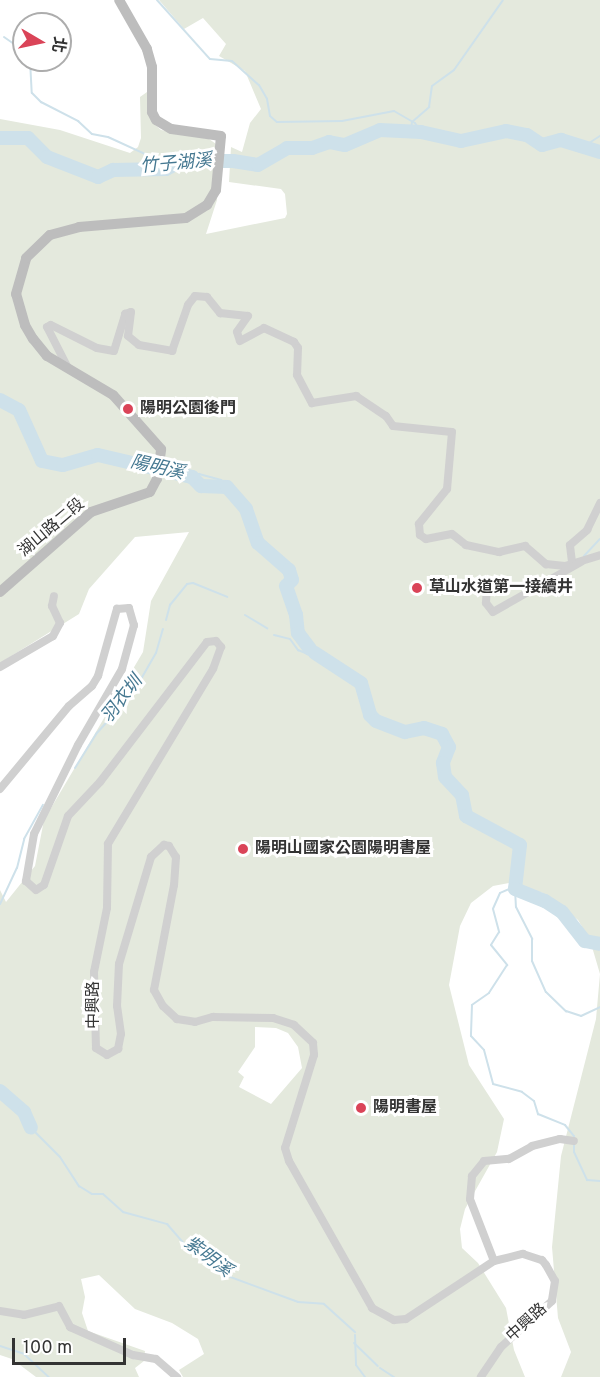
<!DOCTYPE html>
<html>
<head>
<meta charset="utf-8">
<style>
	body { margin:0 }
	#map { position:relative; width:600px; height:1377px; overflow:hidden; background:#fff; font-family:Overpass,"Noto Sans TC",sans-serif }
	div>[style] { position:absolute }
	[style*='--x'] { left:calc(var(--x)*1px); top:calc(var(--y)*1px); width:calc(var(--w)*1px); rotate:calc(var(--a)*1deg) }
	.green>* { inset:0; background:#e4e9dd }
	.stream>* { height:2px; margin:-1px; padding:0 1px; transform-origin:1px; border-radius:1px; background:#cee1ea }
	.river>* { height:14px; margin:-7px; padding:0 7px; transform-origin:7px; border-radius:7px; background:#cee1ea }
	.street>* { height:8px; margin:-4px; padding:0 4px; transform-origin:4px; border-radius:4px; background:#d0d0d0 }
	.secondary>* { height:10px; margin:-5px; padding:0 5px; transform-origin:5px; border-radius:5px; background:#bdbdbd }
	.dots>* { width:16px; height:16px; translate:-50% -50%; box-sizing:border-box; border:3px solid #fff; border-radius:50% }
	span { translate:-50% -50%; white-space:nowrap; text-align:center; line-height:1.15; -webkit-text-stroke:6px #fff; paint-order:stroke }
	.poi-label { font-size:16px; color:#333; font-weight:700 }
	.left { translate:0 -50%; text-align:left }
	.street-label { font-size:16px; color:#333 }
	.water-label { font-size:18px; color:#457891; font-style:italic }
	.north { position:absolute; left:12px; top:12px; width:60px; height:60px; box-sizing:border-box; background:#fff; border:2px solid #adadad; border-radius:50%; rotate:99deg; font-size:16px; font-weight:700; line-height:24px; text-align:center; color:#333 }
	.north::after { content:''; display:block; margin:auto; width:21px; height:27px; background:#da4458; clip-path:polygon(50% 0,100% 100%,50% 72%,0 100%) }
	.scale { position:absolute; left:12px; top:1338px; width:114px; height:27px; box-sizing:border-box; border:3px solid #333; border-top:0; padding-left:8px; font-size:18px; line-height:21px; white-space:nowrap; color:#333; -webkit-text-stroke:4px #fff; paint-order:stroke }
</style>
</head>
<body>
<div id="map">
	<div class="green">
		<div style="clip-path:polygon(evenodd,159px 0,600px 0,600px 1377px,561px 1377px,571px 1352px,558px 1318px,552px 1247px,561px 1156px,596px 1019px,600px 974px,590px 940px,578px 920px,543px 893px,509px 883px,493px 886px,471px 903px,460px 926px,449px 985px,469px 1065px,504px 1119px,497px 1152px,465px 1209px,460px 1229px,462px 1248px,478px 1263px,506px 1308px,514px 1350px,525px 1377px,183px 1377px,179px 1370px,204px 1354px,198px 1339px,172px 1323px,135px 1309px,99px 1275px,81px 1279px,85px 1297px,82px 1313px,88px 1331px,145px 1351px,144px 1361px,135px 1368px,139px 1377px,36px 1377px,12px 1359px,0 1355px,0 890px,6px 902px,35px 866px,44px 820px,143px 652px,151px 601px,189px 532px,135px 537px,89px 589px,79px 614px,0 663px,0 119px,60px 130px,130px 153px,138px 147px,141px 138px,140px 97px,147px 92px,152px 122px,161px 130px,209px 139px,216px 144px,217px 200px,206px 234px,285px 218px,287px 214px,285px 194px,281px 189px,229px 182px,231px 147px,242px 152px,250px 123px,261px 109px,245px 71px,219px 56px,226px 44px,203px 18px,184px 29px,159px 0,255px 1027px,276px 1028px,288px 1033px,298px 1047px,302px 1068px,271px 1104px,239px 1087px,244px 1077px,238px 1072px,255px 1047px,255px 1027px)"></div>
	</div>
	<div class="stream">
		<div style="--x:157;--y:0;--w:79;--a:48.1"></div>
		<div style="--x:210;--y:59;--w:22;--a:5"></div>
		<div style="--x:232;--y:61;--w:36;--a:42"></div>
		<div style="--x:259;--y:85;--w:16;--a:60"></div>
		<div style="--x:267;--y:99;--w:17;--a:80"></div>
		<div style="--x:270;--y:116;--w:9;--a:41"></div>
		<div style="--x:277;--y:122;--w:65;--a:-0.9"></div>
		<div style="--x:342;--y:121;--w:53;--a:-10.9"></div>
		<div style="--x:394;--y:111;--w:24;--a:30"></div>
		<div style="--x:415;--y:123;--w:11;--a:56"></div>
		<div style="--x:4;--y:37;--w:24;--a:35"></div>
		<div style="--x:30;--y:60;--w:33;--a:87"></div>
		<div style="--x:32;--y:93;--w:13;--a:45"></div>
		<div style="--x:41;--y:102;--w:42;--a:27.2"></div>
		<div style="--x:78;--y:121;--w:19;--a:43"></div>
		<div style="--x:92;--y:134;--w:16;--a:11"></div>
		<div style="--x:108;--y:137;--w:53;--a:24.6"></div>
		<div style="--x:156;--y:159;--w:18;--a:-3"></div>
		<div style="--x:174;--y:158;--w:8;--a:23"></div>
		<div style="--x:411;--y:131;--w:9;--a:-84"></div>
		<div style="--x:412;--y:122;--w:23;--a:-41"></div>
		<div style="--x:429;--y:107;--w:21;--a:-82"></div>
		<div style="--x:432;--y:86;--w:27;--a:-36"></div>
		<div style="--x:454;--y:70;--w:85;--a:-55"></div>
		<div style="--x:586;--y:145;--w:17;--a:-33"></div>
		<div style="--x:192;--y:477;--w:8;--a:-23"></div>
		<div style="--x:199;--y:474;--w:23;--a:15"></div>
		<div style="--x:221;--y:480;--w:9;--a:49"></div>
		<div style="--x:584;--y:556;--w:23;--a:-47"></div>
		<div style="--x:245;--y:615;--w:26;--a:31"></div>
		<div style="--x:166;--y:620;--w:16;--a:-75"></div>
		<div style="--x:170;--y:605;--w:27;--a:-51"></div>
		<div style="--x:187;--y:584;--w:6;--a:-9"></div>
		<div style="--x:193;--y:583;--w:37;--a:22"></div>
		<div style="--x:274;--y:635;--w:16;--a:14"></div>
		<div style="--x:290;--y:639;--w:14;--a:54"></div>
		<div style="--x:298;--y:650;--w:16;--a:22"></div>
		<div style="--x:313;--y:656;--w:7;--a:0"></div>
		<div style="--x:75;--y:768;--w:40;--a:-58"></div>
		<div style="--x:96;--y:734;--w:55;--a:-47.9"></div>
		<div style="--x:133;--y:693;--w:46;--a:-60.1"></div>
		<div style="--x:156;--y:653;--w:25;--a:-74"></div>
		<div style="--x:514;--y:887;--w:15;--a:157"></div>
		<div style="--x:500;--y:893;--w:17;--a:114"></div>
		<div style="--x:493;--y:909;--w:24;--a:75"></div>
		<div style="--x:499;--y:932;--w:15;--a:122"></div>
		<div style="--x:491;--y:945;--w:26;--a:51"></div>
		<div style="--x:507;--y:965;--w:33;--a:123"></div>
		<div style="--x:489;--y:993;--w:21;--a:145"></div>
		<div style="--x:472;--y:1005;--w:31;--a:92"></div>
		<div style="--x:471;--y:1036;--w:19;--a:47"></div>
		<div style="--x:484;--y:1050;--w:35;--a:75"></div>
		<div style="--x:493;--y:1084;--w:30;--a:15"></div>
		<div style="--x:522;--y:1092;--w:15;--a:37"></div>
		<div style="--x:534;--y:1101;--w:14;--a:73"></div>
		<div style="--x:538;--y:1114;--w:29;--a:22"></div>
		<div style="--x:565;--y:1125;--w:14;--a:51"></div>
		<div style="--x:574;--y:1136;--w:16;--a:90"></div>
		<div style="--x:574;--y:1152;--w:31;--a:65"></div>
		<div style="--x:587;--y:1180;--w:13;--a:4"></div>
		<div style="--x:515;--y:889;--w:18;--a:87"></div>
		<div style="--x:516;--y:907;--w:36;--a:63"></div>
		<div style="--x:532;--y:939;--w:22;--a:90"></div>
		<div style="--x:532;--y:961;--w:34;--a:66"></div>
		<div style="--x:546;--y:992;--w:28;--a:44"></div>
		<div style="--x:566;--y:1011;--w:16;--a:18"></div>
		<div style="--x:581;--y:1016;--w:21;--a:-25"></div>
		<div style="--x:0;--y:904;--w:40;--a:-65"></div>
		<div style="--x:17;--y:868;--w:30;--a:-76"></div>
		<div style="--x:24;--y:839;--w:39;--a:-61"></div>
		<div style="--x:31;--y:1128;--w:41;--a:45"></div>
		<div style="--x:60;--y:1157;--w:35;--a:57"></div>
		<div style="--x:79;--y:1186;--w:15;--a:32"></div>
		<div style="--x:92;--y:1194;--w:11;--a:0"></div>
		<div style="--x:103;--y:1194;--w:27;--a:42"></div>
		<div style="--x:123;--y:1212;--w:46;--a:15.3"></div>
		<div style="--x:167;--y:1224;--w:33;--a:49"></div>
		<div style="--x:189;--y:1249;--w:31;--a:29"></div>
		<div style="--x:216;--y:1264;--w:14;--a:51"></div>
		<div style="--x:225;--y:1275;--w:78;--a:20.3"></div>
		<div style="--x:298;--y:1302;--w:26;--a:4"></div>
		<div style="--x:324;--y:1304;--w:42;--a:42.1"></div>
		<div style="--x:355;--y:1335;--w:30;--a:88"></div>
		<div style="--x:356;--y:1365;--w:15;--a:53"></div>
		<div style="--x:354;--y:1343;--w:33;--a:44"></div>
		<div style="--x:0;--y:1346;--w:25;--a:18"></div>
		<div style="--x:24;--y:1354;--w:34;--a:43"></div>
		<div style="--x:380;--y:1368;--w:17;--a:33"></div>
	</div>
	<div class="river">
		<div style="--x:0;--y:138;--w:28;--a:0"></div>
		<div style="--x:28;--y:138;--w:27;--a:45"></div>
		<div style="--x:47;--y:157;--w:55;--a:21.4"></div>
		<div style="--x:98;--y:177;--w:17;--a:-25"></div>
		<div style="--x:113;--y:170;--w:53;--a:-1.1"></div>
		<div style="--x:166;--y:169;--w:17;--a:-28"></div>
		<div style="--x:181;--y:161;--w:52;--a:0"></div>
		<div style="--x:233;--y:161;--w:25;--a:9"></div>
		<div style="--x:258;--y:165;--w:34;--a:-30"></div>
		<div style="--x:287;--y:148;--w:25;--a:0"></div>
		<div style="--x:312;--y:148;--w:18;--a:-19"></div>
		<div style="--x:329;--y:142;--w:16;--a:11"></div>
		<div style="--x:345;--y:145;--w:38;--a:-23"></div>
		<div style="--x:380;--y:130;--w:41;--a:2.8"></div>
		<div style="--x:421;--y:132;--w:41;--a:12.7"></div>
		<div style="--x:461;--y:141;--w:46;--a:-12.5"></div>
		<div style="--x:506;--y:131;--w:21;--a:11"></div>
		<div style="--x:527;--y:135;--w:18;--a:34"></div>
		<div style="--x:542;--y:145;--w:20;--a:-15"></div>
		<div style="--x:561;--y:140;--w:41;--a:17.1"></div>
		<div style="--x:0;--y:400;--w:21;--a:28"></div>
		<div style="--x:19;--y:410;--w:56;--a:65.7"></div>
		<div style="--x:42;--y:461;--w:21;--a:11"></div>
		<div style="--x:63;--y:465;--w:36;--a:-16"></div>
		<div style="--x:98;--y:455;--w:97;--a:13.2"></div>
		<div style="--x:192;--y:477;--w:13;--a:45"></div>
		<div style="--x:201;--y:486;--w:26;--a:2"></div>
		<div style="--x:227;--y:487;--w:29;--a:49"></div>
		<div style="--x:246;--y:509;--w:36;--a:71"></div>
		<div style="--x:258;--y:543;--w:41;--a:41.1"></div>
		<div style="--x:289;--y:570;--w:10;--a:73"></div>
		<div style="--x:292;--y:580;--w:8;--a:135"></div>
		<div style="--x:286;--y:586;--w:31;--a:71"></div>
		<div style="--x:296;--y:615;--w:18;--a:84"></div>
		<div style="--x:298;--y:633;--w:20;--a:53"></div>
		<div style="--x:315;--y:653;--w:55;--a:33.1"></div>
		<div style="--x:361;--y:683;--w:33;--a:74"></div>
		<div style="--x:370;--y:715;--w:8;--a:45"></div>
		<div style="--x:376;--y:721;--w:31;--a:21"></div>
		<div style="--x:405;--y:732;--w:19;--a:-12"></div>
		<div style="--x:424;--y:728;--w:19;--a:18"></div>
		<div style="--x:442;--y:734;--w:15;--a:62"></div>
		<div style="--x:449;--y:747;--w:17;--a:111"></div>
		<div style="--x:443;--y:763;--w:14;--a:82"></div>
		<div style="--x:445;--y:777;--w:25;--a:47"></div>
		<div style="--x:462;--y:795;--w:21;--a:79"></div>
		<div style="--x:466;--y:816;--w:61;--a:28.2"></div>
		<div style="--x:520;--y:845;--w:44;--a:96.5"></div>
		<div style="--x:515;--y:889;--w:32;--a:22"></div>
		<div style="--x:545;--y:901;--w:20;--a:33"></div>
		<div style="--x:562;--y:912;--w:37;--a:52"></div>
		<div style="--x:585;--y:941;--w:15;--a:11"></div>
		<div style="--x:0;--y:1091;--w:32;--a:41"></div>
		<div style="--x:24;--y:1112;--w:17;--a:66"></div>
	</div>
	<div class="street">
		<div style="--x:68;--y:368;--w:46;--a:-117.1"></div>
		<div style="--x:47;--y:327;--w:4;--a:-27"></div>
		<div style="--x:51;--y:325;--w:51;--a:26.6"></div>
		<div style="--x:97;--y:348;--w:17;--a:10"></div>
		<div style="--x:114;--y:351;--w:39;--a:-73"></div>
		<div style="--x:125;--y:314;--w:6;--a:-18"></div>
		<div style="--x:131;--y:312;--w:24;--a:97"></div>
		<div style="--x:128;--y:336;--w:14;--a:39"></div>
		<div style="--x:139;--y:345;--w:34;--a:10"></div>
		<div style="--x:172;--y:351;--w:49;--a:-70.8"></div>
		<div style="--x:188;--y:305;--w:11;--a:-52"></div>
		<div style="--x:195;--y:296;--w:12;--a:5"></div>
		<div style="--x:207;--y:297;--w:21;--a:51"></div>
		<div style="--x:220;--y:313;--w:28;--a:6"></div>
		<div style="--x:248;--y:316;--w:19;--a:125"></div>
		<div style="--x:237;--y:332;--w:9;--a:72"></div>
		<div style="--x:240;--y:341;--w:27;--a:-28"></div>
		<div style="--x:264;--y:328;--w:33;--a:25"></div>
		<div style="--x:294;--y:342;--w:7;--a:56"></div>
		<div style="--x:298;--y:348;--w:27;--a:92"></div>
		<div style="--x:297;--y:375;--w:32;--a:62"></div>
		<div style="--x:312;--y:403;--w:45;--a:-9"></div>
		<div style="--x:356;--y:396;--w:36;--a:34"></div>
		<div style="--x:386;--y:416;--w:12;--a:55"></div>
		<div style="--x:393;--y:426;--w:59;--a:5.8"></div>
		<div style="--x:452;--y:432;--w:57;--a:95"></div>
		<div style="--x:447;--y:489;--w:45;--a:128.7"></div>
		<div style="--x:419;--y:524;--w:11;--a:85"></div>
		<div style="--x:420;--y:535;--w:7;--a:34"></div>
		<div style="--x:426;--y:539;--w:26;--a:-11"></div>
		<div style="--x:452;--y:534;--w:18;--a:38"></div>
		<div style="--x:466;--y:545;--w:34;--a:12"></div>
		<div style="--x:499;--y:552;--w:27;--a:-13"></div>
		<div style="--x:525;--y:546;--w:28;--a:41"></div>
		<div style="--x:546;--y:564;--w:19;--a:6"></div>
		<div style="--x:565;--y:566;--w:37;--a:-17"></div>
		<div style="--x:572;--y:562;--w:17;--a:-97"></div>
		<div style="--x:570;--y:545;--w:23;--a:-41"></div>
		<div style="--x:587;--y:530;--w:30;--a:-64"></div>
		<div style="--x:487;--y:584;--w:19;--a:93"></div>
		<div style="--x:486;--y:603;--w:11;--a:52"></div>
		<div style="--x:493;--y:612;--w:101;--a:-29.6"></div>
		<div style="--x:0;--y:667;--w:61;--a:-30.3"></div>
		<div style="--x:53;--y:636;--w:15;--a:-62"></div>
		<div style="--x:60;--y:623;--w:19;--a:-115"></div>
		<div style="--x:52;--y:606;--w:10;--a:-79"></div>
		<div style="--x:0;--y:789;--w:108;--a:-50.3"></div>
		<div style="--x:69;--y:706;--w:30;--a:-41"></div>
		<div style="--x:92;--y:686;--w:12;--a:-59"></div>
		<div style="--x:98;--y:676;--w:70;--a:-74.2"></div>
		<div style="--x:117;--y:609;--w:12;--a:-5"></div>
		<div style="--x:129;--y:608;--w:18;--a:74"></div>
		<div style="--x:134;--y:625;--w:46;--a:105.3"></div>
		<div style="--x:122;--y:669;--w:88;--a:120.1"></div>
		<div style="--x:78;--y:745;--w:99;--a:116.3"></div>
		<div style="--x:34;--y:834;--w:48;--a:99.7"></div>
		<div style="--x:26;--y:881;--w:13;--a:42"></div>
		<div style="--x:36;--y:890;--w:9;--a:-32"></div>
		<div style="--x:44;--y:885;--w:73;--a:-70.8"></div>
		<div style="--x:68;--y:816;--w:47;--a:-46.7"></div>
		<div style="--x:100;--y:782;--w:176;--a:-52.6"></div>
		<div style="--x:207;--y:642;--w:9;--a:-6"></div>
		<div style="--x:216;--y:641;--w:8;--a:50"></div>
		<div style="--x:221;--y:647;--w:23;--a:110"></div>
		<div style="--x:213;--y:669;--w:204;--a:121"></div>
		<div style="--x:108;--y:844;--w:64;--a:90.9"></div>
		<div style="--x:107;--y:908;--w:65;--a:101.5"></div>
		<div style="--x:94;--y:972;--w:76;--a:88.5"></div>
		<div style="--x:96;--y:1048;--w:13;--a:32"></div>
		<div style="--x:107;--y:1055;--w:13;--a:-29"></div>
		<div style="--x:118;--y:1049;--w:15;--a:-79"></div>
		<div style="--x:121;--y:1034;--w:28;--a:-98"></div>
		<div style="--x:117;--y:1006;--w:42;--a:-87.3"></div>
		<div style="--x:119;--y:964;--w:112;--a:-73.3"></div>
		<div style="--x:151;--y:857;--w:18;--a:-43"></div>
		<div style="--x:164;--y:845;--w:5;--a:11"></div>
		<div style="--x:169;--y:846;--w:13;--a:58"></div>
		<div style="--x:176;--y:857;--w:28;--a:94"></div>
		<div style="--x:174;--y:885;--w:107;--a:100.8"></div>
		<div style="--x:154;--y:990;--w:18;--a:61"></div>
		<div style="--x:163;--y:1006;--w:19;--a:43"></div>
		<div style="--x:177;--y:1019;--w:18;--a:9"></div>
		<div style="--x:195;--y:1022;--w:19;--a:-16"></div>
		<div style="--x:213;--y:1017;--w:60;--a:1"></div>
		<div style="--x:273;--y:1018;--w:22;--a:18"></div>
		<div style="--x:294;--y:1025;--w:26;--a:43"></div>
		<div style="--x:313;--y:1043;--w:12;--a:85"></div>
		<div style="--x:314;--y:1055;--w:97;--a:107.3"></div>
		<div style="--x:285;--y:1148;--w:14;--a:73"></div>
		<div style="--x:289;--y:1161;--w:169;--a:60.5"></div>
		<div style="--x:372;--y:1308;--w:25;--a:29"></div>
		<div style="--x:394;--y:1320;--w:12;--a:-5"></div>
		<div style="--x:406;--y:1319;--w:105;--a:-33.4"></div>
		<div style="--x:494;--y:1261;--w:30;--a:-14"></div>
		<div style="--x:523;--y:1254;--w:20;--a:18"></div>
		<div style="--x:542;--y:1260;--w:6;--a:51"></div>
		<div style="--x:546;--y:1265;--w:18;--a:61"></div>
		<div style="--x:555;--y:1281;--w:20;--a:99"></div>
		<div style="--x:552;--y:1301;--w:69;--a:138"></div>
		<div style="--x:501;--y:1347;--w:36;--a:124"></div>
		<div style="--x:494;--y:1261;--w:66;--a:-111.2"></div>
		<div style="--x:470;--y:1199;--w:23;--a:-85"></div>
		<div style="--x:472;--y:1176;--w:19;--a:-51"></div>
		<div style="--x:484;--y:1161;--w:25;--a:-5"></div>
		<div style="--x:509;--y:1159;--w:26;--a:-29"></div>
		<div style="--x:532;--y:1146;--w:29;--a:-14"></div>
		<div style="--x:560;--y:1139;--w:14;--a:8"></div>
		<div style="--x:0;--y:1311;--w:24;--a:9"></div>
		<div style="--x:24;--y:1315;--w:36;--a:-14"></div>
		<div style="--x:59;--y:1306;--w:24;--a:62"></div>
		<div style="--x:70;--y:1327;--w:69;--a:24"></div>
		<div style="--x:133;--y:1355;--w:23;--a:10"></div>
		<div style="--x:156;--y:1359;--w:28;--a:41"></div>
	</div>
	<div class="secondary">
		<div style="--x:0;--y:592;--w:121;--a:-41.3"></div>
		<div style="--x:91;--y:512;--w:62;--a:-18.7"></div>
		<div style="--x:150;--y:492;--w:15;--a:-62"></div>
		<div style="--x:157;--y:479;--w:30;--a:-82"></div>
		<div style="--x:161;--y:449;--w:72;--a:-131.6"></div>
		<div style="--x:113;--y:395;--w:77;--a:-149.4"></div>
		<div style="--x:47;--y:356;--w:22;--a:-129"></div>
		<div style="--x:33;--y:339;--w:16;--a:-120"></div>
		<div style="--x:25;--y:325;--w:32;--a:-106"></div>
		<div style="--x:16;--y:294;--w:37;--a:-74"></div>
		<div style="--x:26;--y:258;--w:33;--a:-44"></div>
		<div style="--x:50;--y:235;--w:30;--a:-15"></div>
		<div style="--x:79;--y:227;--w:107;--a:-4.8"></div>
		<div style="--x:186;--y:218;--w:25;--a:-32"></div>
		<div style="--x:207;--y:205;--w:17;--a:-59"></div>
		<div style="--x:216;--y:190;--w:54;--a:-84.7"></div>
		<div style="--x:221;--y:136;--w:50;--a:-172"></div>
		<div style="--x:171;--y:129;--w:17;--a:-149"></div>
		<div style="--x:156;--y:120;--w:9;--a:-117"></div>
		<div style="--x:152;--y:112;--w:45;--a:-90"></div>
		<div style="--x:152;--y:67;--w:19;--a:-106"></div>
		<div style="--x:147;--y:49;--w:56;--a:-119.7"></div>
	</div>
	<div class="dots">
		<div style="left:128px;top:409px;background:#da4458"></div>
		<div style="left:417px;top:588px;background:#da4458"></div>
		<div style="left:243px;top:849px;background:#da4458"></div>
		<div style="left:361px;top:1108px;background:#da4458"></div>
	</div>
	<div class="poi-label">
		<span class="left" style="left:140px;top:409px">陽明公園後門</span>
		<span class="left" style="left:429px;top:588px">草山水道第一接續井</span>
		<span class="left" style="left:255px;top:849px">陽明山國家公園陽明書屋</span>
		<span class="left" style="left:373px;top:1108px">陽明書屋</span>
	</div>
	<div class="street-label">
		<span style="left:52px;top:528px;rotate:-40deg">湖山路二段</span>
		<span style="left:94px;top:1005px;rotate:-90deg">中興路</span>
		<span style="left:527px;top:1323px;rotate:-42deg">中興路</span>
	</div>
	<div class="water-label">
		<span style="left:176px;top:165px;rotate:-5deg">竹子湖溪</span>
		<span style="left:157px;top:469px;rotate:13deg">陽明溪</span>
		<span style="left:123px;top:700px;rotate:-52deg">羽衣圳</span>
		<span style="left:207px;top:1258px;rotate:37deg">紫明溪</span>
	</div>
	<div class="north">北</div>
	<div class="scale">100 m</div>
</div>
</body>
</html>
